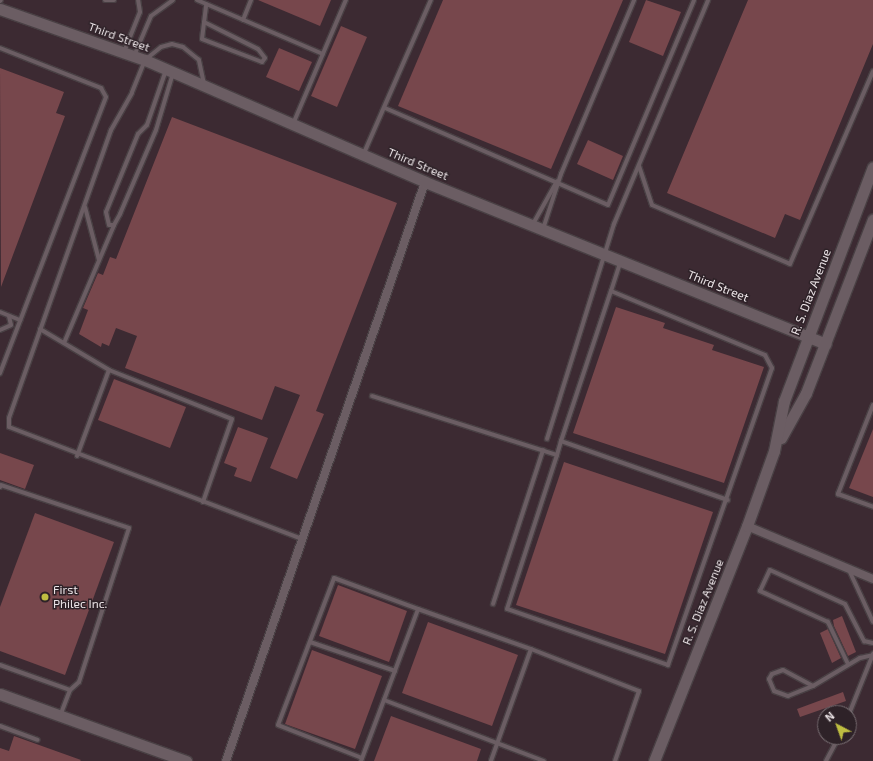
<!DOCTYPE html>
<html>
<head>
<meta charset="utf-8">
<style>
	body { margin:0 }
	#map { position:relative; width:873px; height:761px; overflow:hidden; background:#2e2228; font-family:"Exo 2",sans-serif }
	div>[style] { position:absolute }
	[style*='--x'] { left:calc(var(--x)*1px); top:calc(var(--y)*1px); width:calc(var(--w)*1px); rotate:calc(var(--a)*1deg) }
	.built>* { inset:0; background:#3c2a32 }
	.building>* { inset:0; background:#77474c }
	.roads { filter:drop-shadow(1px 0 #494044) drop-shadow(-1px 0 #494044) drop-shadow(0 1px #494044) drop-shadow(0 -1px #494044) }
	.lane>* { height:4px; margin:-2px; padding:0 2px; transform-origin:2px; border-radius:2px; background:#6b5d63 }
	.street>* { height:8px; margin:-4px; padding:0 4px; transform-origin:4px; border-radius:4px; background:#6b5d63 }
	.secondary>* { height:11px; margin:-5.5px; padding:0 5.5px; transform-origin:5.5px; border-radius:5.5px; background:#6b5d63 }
	.dots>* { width:11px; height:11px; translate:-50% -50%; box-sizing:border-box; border:2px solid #2e2228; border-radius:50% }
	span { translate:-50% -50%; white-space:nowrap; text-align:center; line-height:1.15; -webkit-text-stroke:3px #2e2228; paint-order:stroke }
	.street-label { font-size:12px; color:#ece4e7 }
	.poi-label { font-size:12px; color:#ece4e7 }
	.left { translate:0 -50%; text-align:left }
	.north { position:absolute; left:817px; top:705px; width:40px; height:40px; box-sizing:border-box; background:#2e2228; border:1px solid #7a7074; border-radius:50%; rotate:319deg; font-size:11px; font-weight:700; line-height:16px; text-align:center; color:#ece4e7 }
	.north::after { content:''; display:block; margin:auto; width:14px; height:18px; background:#bfbe41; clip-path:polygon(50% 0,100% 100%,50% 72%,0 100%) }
</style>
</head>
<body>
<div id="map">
	<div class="built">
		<div style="clip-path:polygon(evenodd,0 0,873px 0,873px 761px,0 761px,0 0,825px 713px,849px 713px,849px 737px,825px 737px,825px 713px)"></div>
	</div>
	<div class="building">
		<div style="clip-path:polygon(258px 0,331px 0,320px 26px)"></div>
		<div style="clip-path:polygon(443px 0,623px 0,551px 169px,398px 106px)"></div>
		<div style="clip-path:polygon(646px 0,681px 12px,663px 56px,629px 42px)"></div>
		<div style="clip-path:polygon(748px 0,873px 0,873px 44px,800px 220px,785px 214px,775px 238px,667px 193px)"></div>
		<div style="clip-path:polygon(341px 26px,367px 37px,337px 107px,311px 96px)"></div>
		<div style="clip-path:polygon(279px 48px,312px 62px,299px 91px,266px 77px)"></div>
		<div style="clip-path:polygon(0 68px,64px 92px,56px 113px,65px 116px,1px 287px)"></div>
		<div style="clip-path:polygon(172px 117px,397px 203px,316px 411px,324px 414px,297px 479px,270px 468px,300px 395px,275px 386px,262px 420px,125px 368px,137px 336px,116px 328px,109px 346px,102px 343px,101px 347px,79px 334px,88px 310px,83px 308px,98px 273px,103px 275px,110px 257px,116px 259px)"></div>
		<div style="clip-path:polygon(588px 140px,623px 156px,613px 180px,577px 164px)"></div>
		<div style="clip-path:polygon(616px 307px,665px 323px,663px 328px,714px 345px,712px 350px,764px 367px,724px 483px,573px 433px)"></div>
		<div style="clip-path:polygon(114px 379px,186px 407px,170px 448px,98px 420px)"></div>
		<div style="clip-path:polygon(238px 427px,268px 438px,251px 482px,234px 476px,237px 468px,224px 463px)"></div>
		<div style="clip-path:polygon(873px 429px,873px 497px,849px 488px)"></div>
		<div style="clip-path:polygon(0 453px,34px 465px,25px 489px,0 480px)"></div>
		<div style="clip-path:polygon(564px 462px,713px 512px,665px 654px,516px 605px)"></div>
		<div style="clip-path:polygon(35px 513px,114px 542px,65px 675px,0 651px,0 607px)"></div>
		<div style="clip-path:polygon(338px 585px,407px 611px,389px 662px,319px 636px)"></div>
		<div style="clip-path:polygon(842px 616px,856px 652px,848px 656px,834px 626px,833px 620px)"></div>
		<div style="clip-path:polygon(428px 622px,518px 655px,492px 726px,402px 693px)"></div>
		<div style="clip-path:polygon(828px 629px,841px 658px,832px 663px,820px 633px)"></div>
		<div style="clip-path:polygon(312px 650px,382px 676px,355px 749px,285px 724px)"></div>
		<div style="clip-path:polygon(843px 692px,846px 701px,800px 717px,797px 709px)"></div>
		<div style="clip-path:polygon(391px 716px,481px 749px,477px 761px,374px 761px)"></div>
		<div style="clip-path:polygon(14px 736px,81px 760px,80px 761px,0 761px,0 748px,9px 751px)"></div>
	</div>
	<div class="roads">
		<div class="lane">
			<div style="--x:105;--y:0;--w:9;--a:0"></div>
			<div style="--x:197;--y:0;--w:137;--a:23.2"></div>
			<div style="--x:0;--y:1;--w:1;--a:-45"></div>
			<div style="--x:243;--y:20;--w:22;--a:-68"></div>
			<div style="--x:204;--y:22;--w:60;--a:26.6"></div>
			<div style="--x:258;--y:49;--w:11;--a:52"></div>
			<div style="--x:265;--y:58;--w:5;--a:127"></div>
			<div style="--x:262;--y:62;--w:64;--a:-159"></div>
			<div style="--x:202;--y:39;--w:35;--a:-83"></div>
			<div style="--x:0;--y:48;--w:109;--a:21.6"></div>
			<div style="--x:101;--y:88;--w:10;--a:61"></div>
			<div style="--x:106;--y:97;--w:296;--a:111"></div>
			<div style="--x:124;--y:52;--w:43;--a:-68.2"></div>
			<div style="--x:140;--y:12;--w:12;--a:-99"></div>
			<div style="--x:134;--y:56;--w:43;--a:-67"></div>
			<div style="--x:151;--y:16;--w:27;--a:-36"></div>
			<div style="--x:166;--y:70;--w:58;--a:109.1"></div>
			<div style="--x:147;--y:125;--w:13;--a:135"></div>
			<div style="--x:138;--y:134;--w:84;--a:112.3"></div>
			<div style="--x:106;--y:212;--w:13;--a:77"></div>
			<div style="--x:109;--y:225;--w:5;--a:0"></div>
			<div style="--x:114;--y:225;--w:13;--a:-61"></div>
			<div style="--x:120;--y:214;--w:91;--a:-66.8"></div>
			<div style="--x:156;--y:130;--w:59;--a:-73.4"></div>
			<div style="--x:204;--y:84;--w:25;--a:-102"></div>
			<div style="--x:199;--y:60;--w:21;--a:-141"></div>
			<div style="--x:183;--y:47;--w:11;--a:-165"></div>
			<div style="--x:172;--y:44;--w:11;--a:165"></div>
			<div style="--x:161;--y:47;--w:21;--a:141"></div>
			<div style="--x:145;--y:60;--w:35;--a:112"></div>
			<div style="--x:132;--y:93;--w:43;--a:119.6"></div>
			<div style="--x:111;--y:130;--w:306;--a:109.5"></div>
			<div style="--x:9;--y:418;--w:9;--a:90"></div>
			<div style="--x:9;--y:427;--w:314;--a:20.9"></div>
			<div style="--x:385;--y:108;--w:243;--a:23.5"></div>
			<div style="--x:608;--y:205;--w:222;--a:-67.2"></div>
			<div style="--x:293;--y:124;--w:135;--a:-66.9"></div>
			<div style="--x:364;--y:153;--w:167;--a:-66.4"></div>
			<div style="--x:639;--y:166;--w:41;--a:71.6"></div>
			<div style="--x:652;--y:205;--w:150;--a:23.1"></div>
			<div style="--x:790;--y:264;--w:210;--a:-66.7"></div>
			<div style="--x:85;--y:207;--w:55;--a:75.2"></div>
			<div style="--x:533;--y:224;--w:49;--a:-60.8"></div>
			<div style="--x:543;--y:229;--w:58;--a:-71.9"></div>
			<div style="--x:561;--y:174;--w:189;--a:-67.2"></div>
			<div style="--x:611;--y:291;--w:167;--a:22.6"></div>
			<div style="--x:765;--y:355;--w:15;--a:62"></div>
			<div style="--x:772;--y:368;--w:315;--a:109.3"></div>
			<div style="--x:668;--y:665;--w:170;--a:-160.8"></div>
			<div style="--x:507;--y:609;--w:162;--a:-72"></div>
			<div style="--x:557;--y:455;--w:15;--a:-74"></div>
			<div style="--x:561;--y:441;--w:158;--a:-71.6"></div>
			<div style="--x:611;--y:291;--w:29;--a:-72"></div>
			<div style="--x:0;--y:312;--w:22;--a:22"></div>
			<div style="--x:40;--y:329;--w:80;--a:30.7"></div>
			<div style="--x:109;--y:370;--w:132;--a:21.7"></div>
			<div style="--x:232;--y:419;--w:88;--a:109.3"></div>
			<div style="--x:0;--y:330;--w:12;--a:-24"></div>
			<div style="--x:11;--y:325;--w:9;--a:-103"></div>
			<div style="--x:64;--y:343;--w:128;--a:-67"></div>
			<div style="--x:372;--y:396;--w:194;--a:17.7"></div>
			<div style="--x:873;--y:405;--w:96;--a:111.5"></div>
			<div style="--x:838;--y:494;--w:37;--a:20"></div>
			<div style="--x:547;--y:439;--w:225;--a:-72.7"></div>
			<div style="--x:614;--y:224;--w:243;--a:-67.2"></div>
			<div style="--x:561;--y:441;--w:177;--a:19.5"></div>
			<div style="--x:77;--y:456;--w:92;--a:-69.6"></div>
			<div style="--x:0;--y:487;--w:2;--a:-63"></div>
			<div style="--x:1;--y:485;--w:135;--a:18.6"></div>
			<div style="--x:129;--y:528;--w:162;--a:108"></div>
			<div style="--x:79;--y:682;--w:12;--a:138"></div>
			<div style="--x:849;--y:570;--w:57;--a:65.2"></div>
			<div style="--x:493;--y:604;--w:162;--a:-72"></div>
			<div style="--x:310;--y:642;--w:90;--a:18.8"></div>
			<div style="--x:531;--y:649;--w:116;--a:21.3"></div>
			<div style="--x:639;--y:691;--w:74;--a:108.9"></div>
			<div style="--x:848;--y:664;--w:47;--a:-115.5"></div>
			<div style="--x:828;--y:622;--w:75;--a:-155.5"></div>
			<div style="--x:760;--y:591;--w:23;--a:-65"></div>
			<div style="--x:770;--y:570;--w:82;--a:24.4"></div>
			<div style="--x:845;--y:604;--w:42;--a:62.8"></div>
			<div style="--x:864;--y:641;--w:9;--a:13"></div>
			<div style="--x:0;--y:665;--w:74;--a:19.7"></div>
			<div style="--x:70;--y:690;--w:26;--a:111"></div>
			<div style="--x:813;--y:686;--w:34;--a:-152"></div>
			<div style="--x:783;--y:670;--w:12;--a:160"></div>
			<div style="--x:772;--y:674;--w:6;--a:121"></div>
			<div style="--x:769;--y:679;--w:13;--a:67"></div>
			<div style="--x:774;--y:691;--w:15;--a:20"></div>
			<div style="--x:788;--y:696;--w:27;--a:-22"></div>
			<div style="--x:813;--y:686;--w:55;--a:-30.8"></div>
			<div style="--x:860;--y:658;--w:13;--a:-13"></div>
			<div style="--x:384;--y:700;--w:171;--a:20.9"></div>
			<div style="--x:849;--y:714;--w:65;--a:-68.2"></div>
			<div style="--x:0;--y:726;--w:40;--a:20.2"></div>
			<div style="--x:362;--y:758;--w:90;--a:-158.6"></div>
			<div style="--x:278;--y:725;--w:157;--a:-69.1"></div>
			<div style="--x:334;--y:578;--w:90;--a:20.3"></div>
			<div style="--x:361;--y:761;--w:162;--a:-69.4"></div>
			<div style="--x:418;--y:609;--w:120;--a:19.5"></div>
			<div style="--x:531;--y:649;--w:119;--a:109.7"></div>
			<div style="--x:826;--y:761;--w:27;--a:-62"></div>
		</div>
		<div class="street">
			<div style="--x:747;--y:526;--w:137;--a:22.8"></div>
			<div style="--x:226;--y:761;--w:612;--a:-71.03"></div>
		</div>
		<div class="secondary">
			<div style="--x:0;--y:9;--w:154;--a:19.4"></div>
			<div style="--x:145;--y:60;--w:305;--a:23.5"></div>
			<div style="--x:425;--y:182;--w:432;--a:22"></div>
			<div style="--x:781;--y:438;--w:51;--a:-60.9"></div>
			<div style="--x:806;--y:393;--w:186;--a:-68.9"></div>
			<div style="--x:0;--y:694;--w:198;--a:19.8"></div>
			<div style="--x:654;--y:761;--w:253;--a:-68.4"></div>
			<div style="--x:747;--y:526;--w:80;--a:-70.2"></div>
			<div style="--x:774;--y:451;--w:51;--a:-78.7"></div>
			<div style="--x:784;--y:401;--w:250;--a:-69.2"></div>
		</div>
	</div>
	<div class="dots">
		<div style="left:45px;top:597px;background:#bfbe41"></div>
	</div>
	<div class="street-label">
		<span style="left:119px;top:37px;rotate:20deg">Third Street</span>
		<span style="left:418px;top:164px;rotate:23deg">Third Street</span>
		<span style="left:718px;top:286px;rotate:22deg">Third Street</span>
		<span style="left:811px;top:292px;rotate:-69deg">R. S. Diaz Avenue</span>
		<span style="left:703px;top:602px;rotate:-68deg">R. S. Diaz Avenue</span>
	</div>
	<div class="poi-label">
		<span class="left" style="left:53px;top:597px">First<br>Philec Inc.</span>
	</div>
	<div class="north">N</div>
</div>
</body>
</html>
